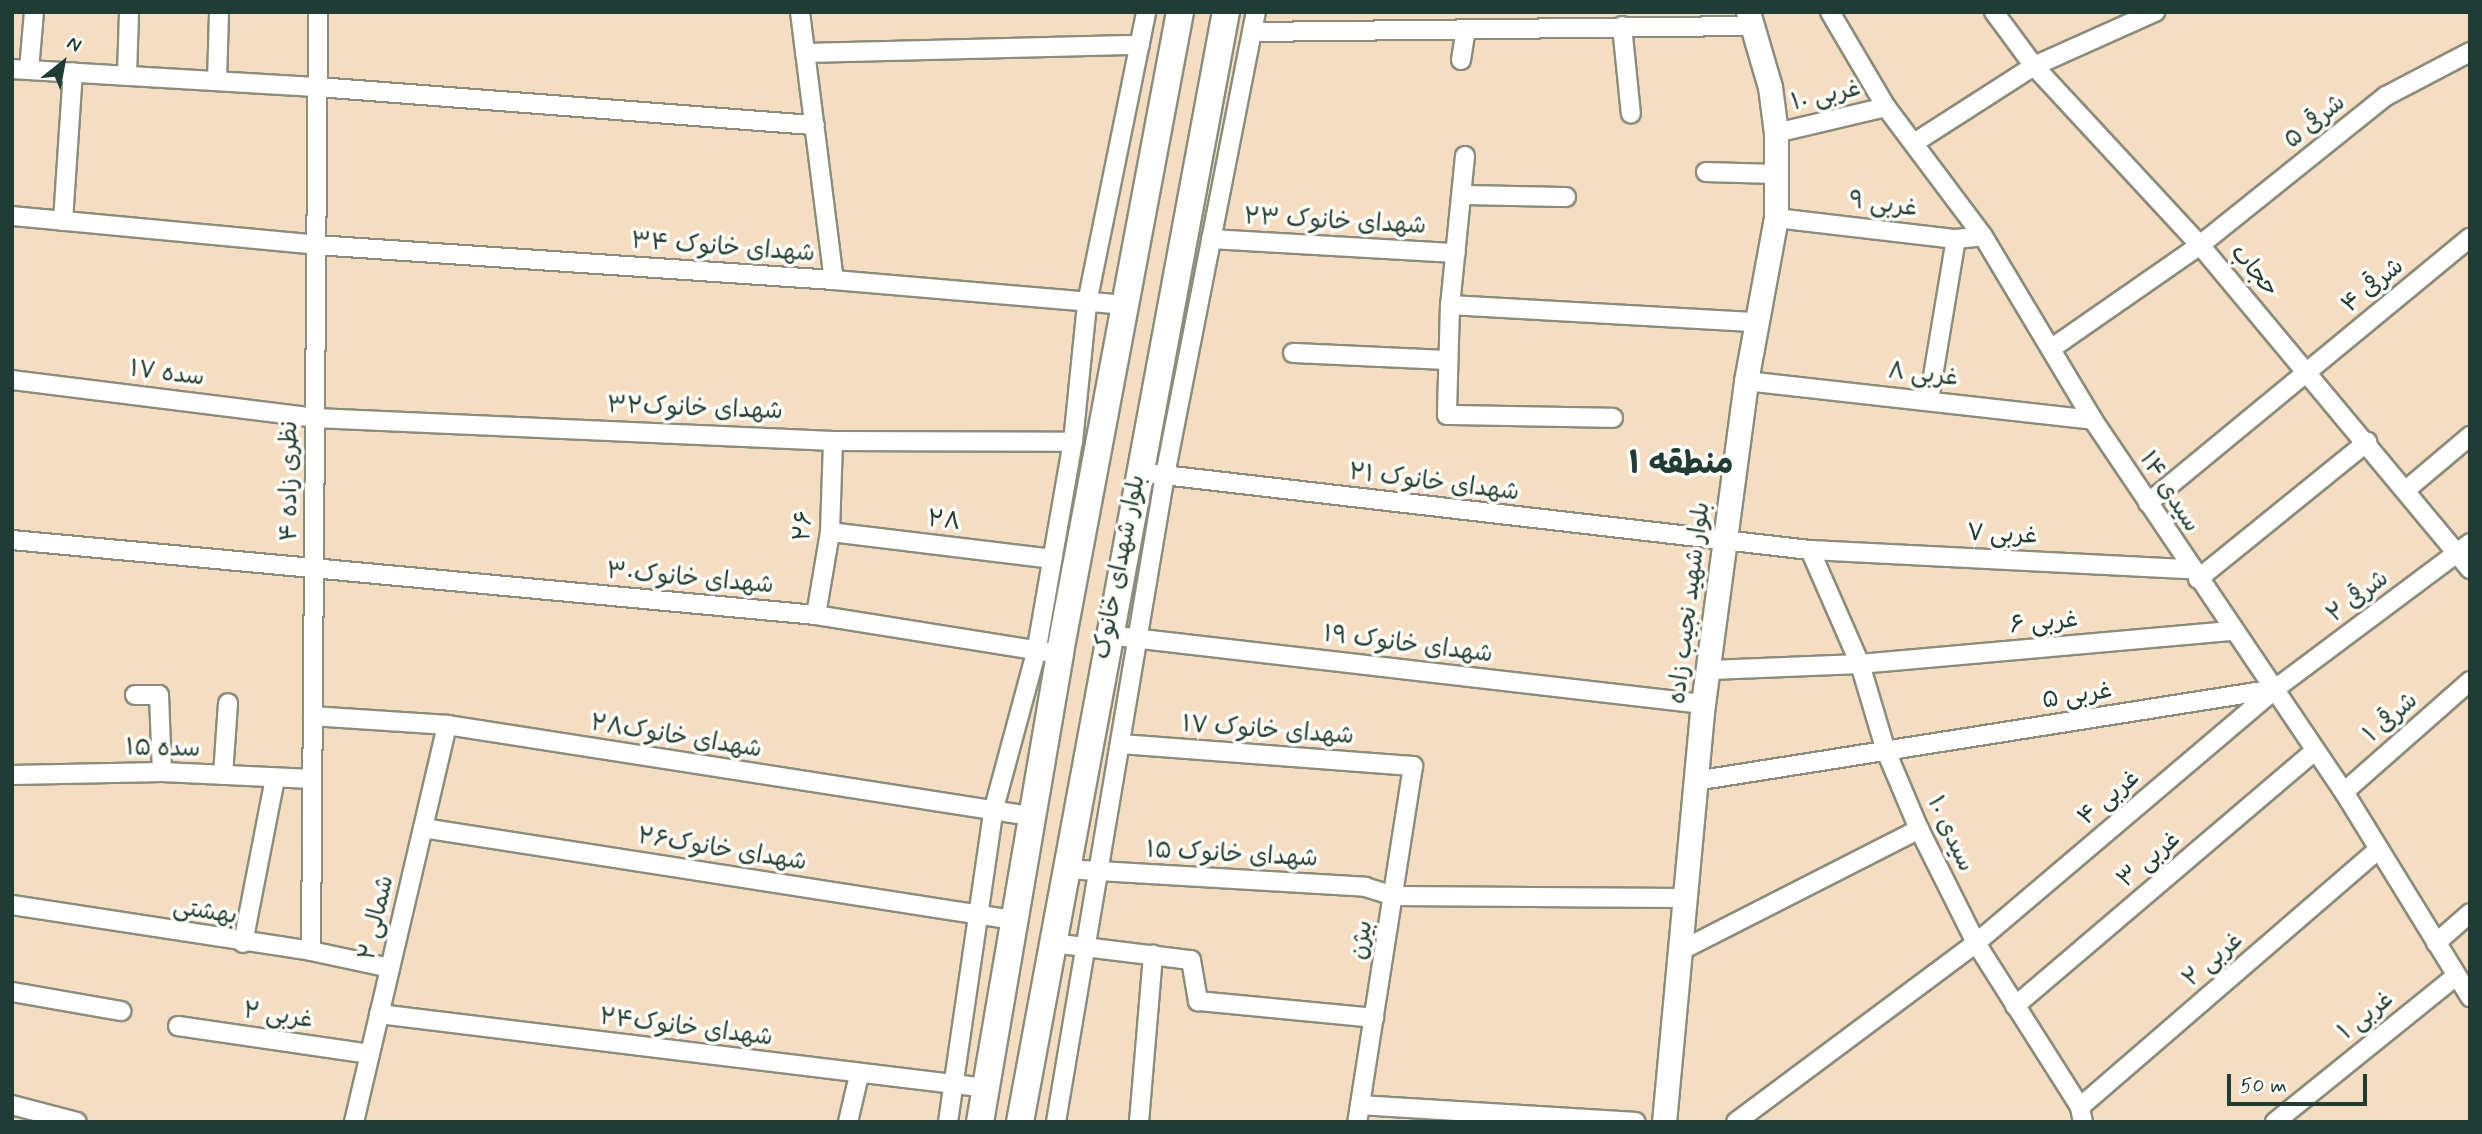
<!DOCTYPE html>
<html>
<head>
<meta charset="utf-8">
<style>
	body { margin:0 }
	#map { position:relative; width:2482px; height:1134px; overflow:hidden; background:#f5ddc2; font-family:Mynerve,"Playpen Sans Arabic",sans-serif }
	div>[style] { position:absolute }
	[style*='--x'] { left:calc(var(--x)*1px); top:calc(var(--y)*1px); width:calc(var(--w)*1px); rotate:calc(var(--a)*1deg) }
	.roads { filter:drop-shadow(2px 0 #8a8d7b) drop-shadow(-2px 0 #8a8d7b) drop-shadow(0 2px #8a8d7b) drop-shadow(0 -2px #8a8d7b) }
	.minor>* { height:18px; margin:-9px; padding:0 9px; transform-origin:9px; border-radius:9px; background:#fff }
	.tertiary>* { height:23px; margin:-11.5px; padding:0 11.5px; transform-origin:11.5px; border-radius:11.5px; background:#fff }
	.secondary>* { height:26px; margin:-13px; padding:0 13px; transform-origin:13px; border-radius:13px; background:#fff }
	span { translate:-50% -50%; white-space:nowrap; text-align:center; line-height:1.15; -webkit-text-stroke:7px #fdfcf7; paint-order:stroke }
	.street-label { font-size:24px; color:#1f3d34 }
	.district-label { font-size:32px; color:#1f3d34; font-weight:700 }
	.frame { position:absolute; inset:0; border:14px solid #1f3d34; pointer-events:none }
	.north { position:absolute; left:28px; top:28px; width:70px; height:70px; -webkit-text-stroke:5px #fdfcf7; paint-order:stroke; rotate:31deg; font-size:19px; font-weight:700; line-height:28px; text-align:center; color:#1f3d34 }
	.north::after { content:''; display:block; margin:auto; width:24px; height:32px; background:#1f3d34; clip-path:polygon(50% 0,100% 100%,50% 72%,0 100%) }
	.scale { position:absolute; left:2227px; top:1074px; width:140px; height:32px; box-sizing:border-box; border:4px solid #1f3d34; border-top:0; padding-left:9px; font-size:21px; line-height:24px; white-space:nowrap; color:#1f3d34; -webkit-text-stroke:5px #fdfcf7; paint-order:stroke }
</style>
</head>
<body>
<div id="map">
	<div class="roads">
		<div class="minor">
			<div style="--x:800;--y:12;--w:270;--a:82.8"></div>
			<div style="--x:1830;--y:12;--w:110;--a:59.5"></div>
			<div style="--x:1886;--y:107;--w:161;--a:53.1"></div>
			<div style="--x:1983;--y:236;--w:214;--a:59.1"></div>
			<div style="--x:2093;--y:420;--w:449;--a:56"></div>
			<div style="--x:2344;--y:792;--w:241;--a:58.4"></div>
			<div style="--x:1994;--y:12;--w:67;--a:53.5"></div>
			<div style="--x:2034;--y:66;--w:244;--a:47.2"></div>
			<div style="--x:2200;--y:245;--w:422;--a:50.2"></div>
			<div style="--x:1622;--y:26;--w:88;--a:84.2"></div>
			<div style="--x:1253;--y:32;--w:499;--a:-0.7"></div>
			<div style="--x:805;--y:53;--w:335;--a:-1.4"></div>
			<div style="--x:1461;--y:60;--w:31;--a:-81"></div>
			<div style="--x:12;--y:69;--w:307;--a:3.4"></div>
			<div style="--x:318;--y:87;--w:498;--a:4.4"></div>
			<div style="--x:29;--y:70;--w:58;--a:-85.1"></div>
			<div style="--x:127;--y:76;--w:64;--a:-88.2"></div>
			<div style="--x:217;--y:81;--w:69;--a:-88.3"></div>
			<div style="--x:1776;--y:133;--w:113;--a:-13.3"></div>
			<div style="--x:1914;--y:143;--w:143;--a:-32.7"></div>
			<div style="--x:2034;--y:66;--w:133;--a:-24.1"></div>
			<div style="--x:1465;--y:156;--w:150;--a:95.7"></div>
			<div style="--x:1450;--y:305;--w:110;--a:91.6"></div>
			<div style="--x:1447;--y:415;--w:166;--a:1"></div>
			<div style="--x:1706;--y:172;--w:69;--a:1.7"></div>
			<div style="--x:1462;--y:195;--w:104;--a:1.1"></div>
			<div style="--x:12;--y:216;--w:305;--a:5.4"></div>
			<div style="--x:316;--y:245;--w:519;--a:3.87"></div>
			<div style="--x:834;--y:280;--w:293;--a:4.9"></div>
			<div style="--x:1776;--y:218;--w:181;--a:6.7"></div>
			<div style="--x:1956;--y:239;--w:27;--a:-6"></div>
			<div style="--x:63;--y:221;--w:149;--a:-86.2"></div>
			<div style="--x:1211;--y:239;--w:245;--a:3.3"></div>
			<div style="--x:1450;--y:305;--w:307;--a:3.2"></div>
			<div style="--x:2052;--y:348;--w:180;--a:-34.8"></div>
			<div style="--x:2200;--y:245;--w:238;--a:-38.7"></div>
			<div style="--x:2386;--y:96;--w:95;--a:-27.6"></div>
			<div style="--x:1293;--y:353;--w:155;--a:2.6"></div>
			<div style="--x:12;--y:380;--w:305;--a:7.1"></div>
			<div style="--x:315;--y:418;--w:519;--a:2.54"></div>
			<div style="--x:833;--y:441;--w:240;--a:0.2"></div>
			<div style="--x:1746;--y:381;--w:349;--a:6.4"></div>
			<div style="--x:1929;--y:400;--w:163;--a:-80.5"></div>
			<div style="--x:1155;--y:474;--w:659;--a:6.62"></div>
			<div style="--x:1810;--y:550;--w:381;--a:2.9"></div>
			<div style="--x:2406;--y:490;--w:84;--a:-40.2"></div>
			<div style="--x:2148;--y:503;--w:417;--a:-39.5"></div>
			<div style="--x:830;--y:532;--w:224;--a:6.9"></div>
			<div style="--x:12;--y:540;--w:807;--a:5.33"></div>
			<div style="--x:816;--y:615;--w:235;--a:9.1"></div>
			<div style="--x:1810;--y:550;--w:124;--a:66.3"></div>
			<div style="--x:1860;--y:664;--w:91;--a:73.4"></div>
			<div style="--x:1886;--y:751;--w:85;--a:67.1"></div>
			<div style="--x:1919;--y:829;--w:127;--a:63.4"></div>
			<div style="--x:1976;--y:943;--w:194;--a:57.6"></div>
			<div style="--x:2080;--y:1107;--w:15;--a:79"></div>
			<div style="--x:2198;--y:579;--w:218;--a:-39"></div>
			<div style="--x:816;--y:615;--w:84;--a:-80.4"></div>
			<div style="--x:830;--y:532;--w:91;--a:-88.1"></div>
			<div style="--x:1107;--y:635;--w:600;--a:6.6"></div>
			<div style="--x:1711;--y:670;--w:149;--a:-2.3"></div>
			<div style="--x:1860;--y:664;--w:374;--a:-5.1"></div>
			<div style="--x:135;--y:695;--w:24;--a:0"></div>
			<div style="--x:159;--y:695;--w:77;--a:87.8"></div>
			<div style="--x:313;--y:716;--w:134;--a:3.8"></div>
			<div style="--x:447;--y:725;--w:591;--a:8.86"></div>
			<div style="--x:1120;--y:744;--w:294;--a:4.3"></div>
			<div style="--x:1413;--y:766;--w:360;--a:98.9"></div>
			<div style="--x:12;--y:775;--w:150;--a:-1.1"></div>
			<div style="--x:162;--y:772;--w:150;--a:2.7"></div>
			<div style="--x:223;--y:775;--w:72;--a:-86"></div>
			<div style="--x:1695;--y:781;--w:587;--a:-9.01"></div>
			<div style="--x:2344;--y:792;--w:168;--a:-41.4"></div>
			<div style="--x:423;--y:828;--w:597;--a:8.86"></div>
			<div style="--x:1065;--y:869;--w:301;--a:3.4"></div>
			<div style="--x:1365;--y:887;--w:31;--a:17"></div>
			<div style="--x:1395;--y:896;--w:287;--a:0.4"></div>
			<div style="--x:12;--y:905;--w:303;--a:8.7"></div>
			<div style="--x:311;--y:951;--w:81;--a:12.1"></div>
			<div style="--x:243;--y:943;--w:168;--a:-79"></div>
			<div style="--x:1052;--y:943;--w:140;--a:7"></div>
			<div style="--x:1191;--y:960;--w:42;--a:80.3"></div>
			<div style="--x:1198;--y:1001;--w:177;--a:5.5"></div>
			<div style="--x:2436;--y:943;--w:45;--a:-41.4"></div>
			<div style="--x:311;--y:951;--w:939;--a:-89.57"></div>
			<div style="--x:1678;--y:952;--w:271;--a:-27"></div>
			<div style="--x:12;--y:992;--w:111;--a:9.9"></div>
			<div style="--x:2015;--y:1006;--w:394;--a:-40.4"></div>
			<div style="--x:379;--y:1014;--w:611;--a:6.95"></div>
			<div style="--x:178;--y:1026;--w:194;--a:8.3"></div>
			<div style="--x:12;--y:1105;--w:67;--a:14.7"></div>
			<div style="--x:1360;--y:1105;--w:276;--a:3.5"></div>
			<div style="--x:2080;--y:1107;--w:395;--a:-40.8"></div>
			<div style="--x:354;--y:1122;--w:408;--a:-76.8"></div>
			<div style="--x:848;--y:1122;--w:48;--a:-76.8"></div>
			<div style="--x:948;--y:1122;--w:313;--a:-81.7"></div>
			<div style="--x:993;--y:812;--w:165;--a:-74.9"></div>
			<div style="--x:1036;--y:653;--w:214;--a:-80.1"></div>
			<div style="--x:1073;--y:442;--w:140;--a:-84.2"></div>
			<div style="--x:1087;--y:303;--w:297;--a:-78.5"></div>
			<div style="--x:1056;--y:1122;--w:656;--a:-80.44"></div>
			<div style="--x:1165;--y:475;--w:472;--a:-78.9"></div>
			<div style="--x:1139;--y:1122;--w:168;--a:-85.2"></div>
			<div style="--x:1736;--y:1122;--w:299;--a:-36.7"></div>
			<div style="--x:1976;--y:943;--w:392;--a:-40.3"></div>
			<div style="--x:2275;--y:689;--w:244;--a:-36.8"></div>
			<div style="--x:2275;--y:1122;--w:233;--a:-38.9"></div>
		</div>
		<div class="tertiary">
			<div style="--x:1664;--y:1122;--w:420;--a:-84.7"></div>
			<div style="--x:1703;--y:704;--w:326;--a:-82.4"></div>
			<div style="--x:1746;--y:381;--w:166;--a:-79.6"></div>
			<div style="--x:1776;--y:218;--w:85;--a:-90"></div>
			<div style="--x:1776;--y:133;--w:46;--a:-97.4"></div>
			<div style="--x:1770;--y:87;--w:78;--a:-106.3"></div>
		</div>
		<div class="secondary">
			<div style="--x:980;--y:1122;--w:477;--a:-80.3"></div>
			<div style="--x:1060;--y:652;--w:651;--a:-79.38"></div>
			<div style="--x:1020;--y:1122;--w:1129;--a:-79.49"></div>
		</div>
	</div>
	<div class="street-label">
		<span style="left:1826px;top:96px;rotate:-13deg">غربی ۱۰</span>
		<span style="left:2315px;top:122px;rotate:-39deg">شرقی ۵</span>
		<span style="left:1883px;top:205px;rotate:7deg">غربی ۹</span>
		<span style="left:1335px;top:222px;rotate:3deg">شهدای خانوک ۲۳</span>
		<span style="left:723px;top:248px;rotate:4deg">۳۴ شهدای خانوک</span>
		<span style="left:2254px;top:271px;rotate:50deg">حجاب</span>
		<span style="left:2373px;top:286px;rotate:-39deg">شرقی ۴</span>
		<span style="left:167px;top:374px;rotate:7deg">سده ۱۷</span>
		<span style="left:1923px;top:375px;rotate:6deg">غربی ۸</span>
		<span style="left:695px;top:409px;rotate:2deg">شهدای خانوک۳۲</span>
		<span style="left:290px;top:481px;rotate:-90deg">نظری زاده ۴</span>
		<span style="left:1434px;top:483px;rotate:7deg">شهدای خانوک ۲۱</span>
		<span style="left:2169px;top:492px;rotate:57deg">سیدی ۱۴</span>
		<span style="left:944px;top:521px;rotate:7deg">۲۸</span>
		<span style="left:804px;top:526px;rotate:-85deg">۲۶</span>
		<span style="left:2002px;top:535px;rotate:3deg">غربی ۷</span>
		<span style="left:1120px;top:567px;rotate:-79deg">بلوار شهدای خانوک</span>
		<span style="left:690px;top:579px;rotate:5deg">شهدای خانوک۳۰</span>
		<span style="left:2358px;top:597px;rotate:-37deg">شرقی ۲</span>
		<span style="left:1690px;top:603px;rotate:-83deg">بلوار شهید نجیب زاده</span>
		<span style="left:2044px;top:623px;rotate:-5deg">غربی ۶</span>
		<span style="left:1408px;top:645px;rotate:7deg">شهدای خانوک ۱۹</span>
		<span style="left:2077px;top:696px;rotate:-9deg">غربی ۵</span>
		<span style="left:2391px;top:718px;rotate:-41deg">شرقی ۱</span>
		<span style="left:1268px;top:731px;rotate:4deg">شهدای خانوک ۱۷</span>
		<span style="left:676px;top:737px;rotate:9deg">شهدای خانوک۲۸</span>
		<span style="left:163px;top:749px;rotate:1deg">سده ۱۵</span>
		<span style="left:2109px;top:798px;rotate:-40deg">غربی ۴</span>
		<span style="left:1950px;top:834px;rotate:65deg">سیدی ۱۰</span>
		<span style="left:722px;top:850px;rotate:9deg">شهدای خانوک۲۶</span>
		<span style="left:1232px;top:855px;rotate:3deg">شهدای خانوک ۱۵</span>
		<span style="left:2149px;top:860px;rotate:-40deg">غربی ۳</span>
		<span style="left:205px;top:912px;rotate:9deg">بهشتی</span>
		<span style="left:377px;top:918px;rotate:-77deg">شمالی ۲</span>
		<span style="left:1362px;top:940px;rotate:-80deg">بیژن</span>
		<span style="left:2213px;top:960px;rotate:-41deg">غربی ۲</span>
		<span style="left:278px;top:1016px;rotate:8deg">۲ غربی</span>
		<span style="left:2366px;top:1016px;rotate:-39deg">غربی ۱</span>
		<span style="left:686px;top:1028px;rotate:7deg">شهدای خانوک۲۴</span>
	</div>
	<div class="district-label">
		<span style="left:1681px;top:464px">منطقه ۱</span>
	</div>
	<div class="frame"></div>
	<div class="north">N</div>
	<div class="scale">50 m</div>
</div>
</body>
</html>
